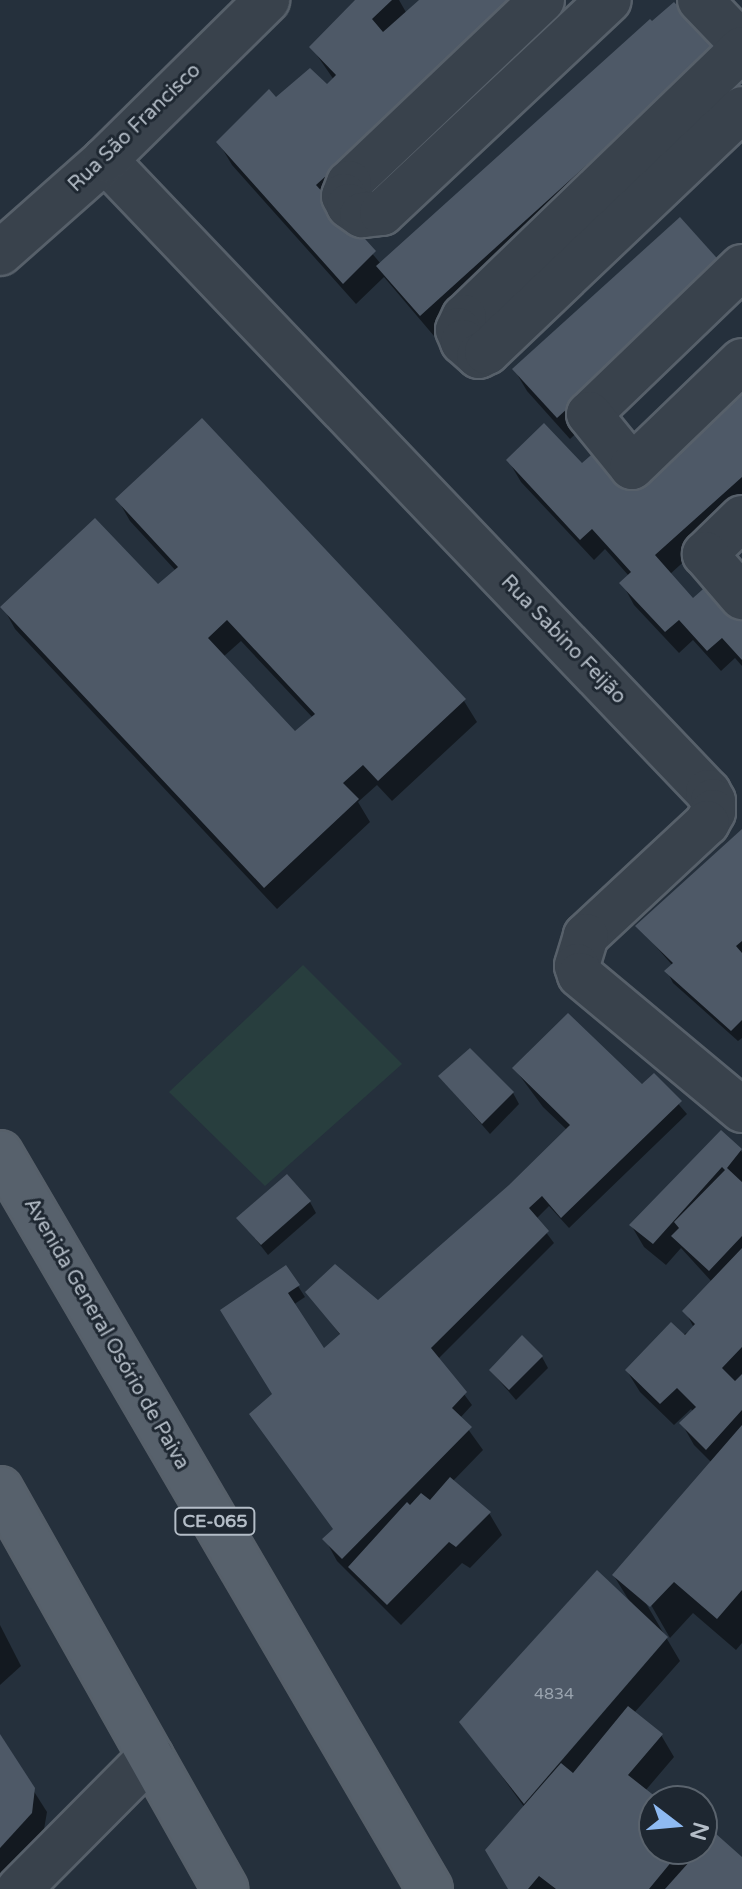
<!DOCTYPE html>
<html>
<head>
<meta charset="utf-8">
<style>
	body { margin:0 }
	#map { position:relative; width:742px; height:1889px; overflow:hidden; background:#25303c; font-family:"Varela Round",sans-serif }
	div>[style] { position:absolute }
	[style*='--x'] { left:calc(var(--x)*1px); top:calc(var(--y)*1px); width:calc(var(--w)*1px); rotate:calc(var(--a)*1deg) }
	.green>* { inset:0; background:#283e3e }
	.shadow>* { inset:0; background:#0007 }
	.building>* { inset:0; background:#4e5967 }
	.roads { filter:drop-shadow(2px 0 #57606a) drop-shadow(-2px 0 #57606a) drop-shadow(0 2px #57606a) drop-shadow(0 -2px #57606a) }
	.minor>* { height:44px; margin:-22px; padding:0 22px; transform-origin:22px; border-radius:22px; background:#39424c }
	.major>* { height:44px; margin:-22px; padding:0 22px; transform-origin:22px; border-radius:22px; background:#57616c }
	span { translate:-50% -50%; white-space:nowrap; text-align:center; line-height:1.15; -webkit-text-stroke:6px #1e2731; paint-order:stroke }
	.number-label { font-size:16px; color:#9aa4af }
	.number-label span { -webkit-text-stroke-width:0 }
	.shield-label span { padding:2px 6px; background:#1e2731; border:2px solid; border-radius:6px; -webkit-text-stroke-width:0 }
	.shield-label { font-size:18px; color:#b4bdc7; font-weight:700 }
	.street-label { font-size:20px; color:#b4bdc7 }
	.north { position:absolute; left:638px; top:1785px; width:80px; height:80px; box-sizing:border-box; background:#1e2731; border:2px solid #5a636d; border-radius:50%; rotate:106deg; font-size:22px; font-weight:700; line-height:32px; text-align:center; color:#b4bdc7 }
	.north::after { content:''; display:block; margin:auto; width:28px; height:36px; background:#8ebaf2; clip-path:polygon(50% 0,100% 100%,50% 72%,0 100%) }
</style>
</head>
<body>
<div id="map">
	<div class="green">
		<div style="clip-path:polygon(303px 965px,402px 1064px,265px 1186px,169px 1092px)"></div>
	</div>
	<div class="shadow">
		<div style="clip-path:polygon(357px 0,399px 0,407px 14px,422px 0,331px 205px,381px 264px,652px 24px,712px 46px,724px 68px,705px 91px,434px 336px,384px 277px,356px 304px,232px 165px,219px 143px,276px 100px,327px 87px,334px 80px,312px 48px)"></div>
		<div style="clip-path:polygon(735px 289px,570px 439px,527px 391px,514px 369px)"></div>
		<div style="clip-path:polygon(742px 390px,742px 509px,669px 575px,693px 601px,742px 615px,742px 666px,735px 658px,721px 671px,693px 640px,679px 653px,634px 605px,622px 583px,629px 576px,605px 549px,594px 560px,521px 482px,508px 460px,582px 466px)"></div>
		<div style="clip-path:polygon(evenodd,118px 500px,464px 701px,477px 722px,392px 801px,377px 785px,358px 802px,370px 822px,277px 909px,15px 629px,3px 607px,158px 587px,176px 571px,130px 521px,118px 500px,241px 641px,313px 718px,295px 734px,223px 657px,241px 641px)"></div>
		<div style="clip-path:polygon(742px 832px,742px 1038px,738px 1041px,673px 983px,667px 971px,673px 966px,638px 926px)"></div>
		<div style="clip-path:polygon(514px 1068px,642px 1087px,654px 1076px,687px 1114px,569px 1228px,549px 1206px,536px 1219px,554px 1243px,438px 1359px,472px 1405px,460px 1418px,483px 1450px,452px 1482px,489px 1513px,502px 1535px,470px 1568px,462px 1563px,401px 1625px,337px 1561px,325px 1539px,334px 1530px,274px 1394px,223px 1310px,298px 1286px,305px 1297px,293px 1305px,324px 1351px,341px 1336px,308px 1292px,378px 1302px,510px 1186px,567px 1130px,543px 1107px)"></div>
		<div style="clip-path:polygon(440px 1077px,513px 1093px,519px 1104px,490px 1134px)"></div>
		<div style="clip-path:polygon(721px 1132px,742px 1152px,742px 1643px,736px 1650px,693px 1613px,670px 1638px,647px 1598px,644px 1600px,680px 1661px,634px 1713px,661px 1735px,674px 1757px,645px 1791px,658px 1801px,654px 1801px,654px 1849px,702px 1849px,702px 1840px,705px 1846px,742px 1859px,742px 1889px,510px 1889px,525px 1808px,462px 1722px,630px 1602px,614px 1576px,712px 1463px,694px 1445px,682px 1424px,694px 1412px,691px 1409px,674px 1425px,640px 1392px,627px 1371px,694px 1328px,685px 1311px,712px 1282px,681px 1248px,666px 1265px,644px 1247px,631px 1225px)"></div>
		<div style="clip-path:polygon(310px 1202px,316px 1213px,268px 1255px,239px 1218px)"></div>
		<div style="clip-path:polygon(542px 1357px,548px 1368px,516px 1400px,491px 1371px)"></div>
		<div style="clip-path:polygon(0 1625px,21px 1666px,0 1685px)"></div>
		<div style="clip-path:polygon(0 1738px,47px 1812px,43px 1835px,0 1883px)"></div>
	</div>
	<div class="building">
		<div style="clip-path:polygon(355px 0,392px 0,372px 19px,383px 32px,419px 0,519px 0,316px 185px,376px 251px,343px 284px,216px 142px,269px 89px,276px 97px,310px 68px,327px 84px,336px 75px,309px 47px)"></div>
		<div style="clip-path:polygon(674px 2px,713px 45px,691px 65px,694px 68px,420px 316px,376px 266px,650px 19px,652px 21px)"></div>
		<div style="clip-path:polygon(680px 217px,724px 266px,557px 418px,512px 369px)"></div>
		<div style="clip-path:polygon(742px 388px,742px 477px,655px 555px,693px 598px,711px 582px,742px 612px,742px 660px,722px 638px,707px 651px,679px 620px,665px 632px,619px 583px,631px 572px,592px 529px,580px 540px,506px 460px,544px 423px,582px 463px,598px 449px,632px 487px)"></div>
		<div style="clip-path:polygon(evenodd,202px 418px,466px 699px,378px 781px,363px 765px,343px 783px,359px 799px,264px 888px,0 607px,95px 518px,158px 584px,178px 567px,115px 499px,202px 418px,227px 620px,315px 714px,295px 731px,208px 638px,227px 620px)"></div>
		<div style="clip-path:polygon(742px 829px,742px 941px,736px 946px,742px 953px,742px 1020px,731px 1031px,664px 971px,673px 963px,635px 926px)"></div>
		<div style="clip-path:polygon(568px 1013px,642px 1084px,654px 1073px,682px 1101px,561px 1218px,542px 1196px,529px 1208px,549px 1231px,431px 1348px,467px 1392px,452px 1408px,472px 1427px,342px 1559px,322px 1539px,333px 1529px,249px 1414px,272px 1394px,220px 1310px,286px 1265px,300px 1285px,288px 1293px,324px 1348px,340px 1334px,305px 1292px,335px 1264px,378px 1300px,509px 1185px,570px 1125px,512px 1068px)"></div>
		<div style="clip-path:polygon(470px 1048px,514px 1092px,482px 1124px,438px 1076px)"></div>
		<div style="clip-path:polygon(721px 1130px,742px 1149px,727px 1168px,742px 1182px,742px 1236px,709px 1271px,671px 1236px,679px 1228px,674px 1222px,725px 1170px,722px 1167px,653px 1244px,629px 1225px)"></div>
		<div style="clip-path:polygon(287px 1174px,311px 1201px,261px 1245px,236px 1218px)"></div>
		<div style="clip-path:polygon(742px 1248px,742px 1347px,722px 1368px,735px 1381px,742px 1374px,742px 1410px,706px 1450px,679px 1423px,696px 1407px,677px 1388px,660px 1404px,625px 1370px,671px 1322px,685px 1335px,695px 1324px,682px 1311px)"></div>
		<div style="clip-path:polygon(522px 1335px,543px 1356px,509px 1390px,489px 1370px)"></div>
		<div style="clip-path:polygon(742px 1425px,742px 1590px,717px 1619px,674px 1582px,650px 1607px,612px 1575px)"></div>
		<div style="clip-path:polygon(450px 1477px,491px 1512px,456px 1547px,449px 1542px,387px 1605px,348px 1567px,407px 1502px,410px 1505px,421px 1493px,430px 1500px)"></div>
		<div style="clip-path:polygon(597px 1570px,668px 1637px,524px 1804px,459px 1722px)"></div>
		<div style="clip-path:polygon(628px 1706px,663px 1734px,628px 1775px,661px 1801px,654px 1801px,654px 1849px,682px 1849px,649px 1889px,556px 1889px,539px 1876px,528px 1889px,508px 1889px,485px 1850px,561px 1763px,573px 1773px)"></div>
		<div style="clip-path:polygon(0 1734px,35px 1788px,32px 1813px,0 1848px)"></div>
		<div style="clip-path:polygon(715px 1833px,742px 1857px,742px 1889px,665px 1889px)"></div>
	</div>
	<div class="roads">
		<div class="minor">
			<div style="--x:542;--y:0;--w:266;--a:136.5"></div>
			<div style="--x:349;--y:183;--w:14;--a:111"></div>
			<div style="--x:344;--y:196;--w:11;--a:63"></div>
			<div style="--x:349;--y:206;--w:16;--a:35"></div>
			<div style="--x:362;--y:215;--w:20;--a:-6"></div>
			<div style="--x:382;--y:213;--w:311;--a:-43.2"></div>
			<div style="--x:700;--y:0;--w:61;--a:46.3"></div>
			<div style="--x:742;--y:49;--w:386;--a:136"></div>
			<div style="--x:464;--y:317;--w:14;--a:115"></div>
			<div style="--x:458;--y:330;--w:13;--a:67"></div>
			<div style="--x:463;--y:342;--w:21;--a:41"></div>
			<div style="--x:479;--y:356;--w:9;--a:-27"></div>
			<div style="--x:487;--y:352;--w:352;--a:-43.6"></div>
			<div style="--x:105;--y:160;--w:874;--a:46.35"></div>
			<div style="--x:708;--y:792;--w:10;--a:61"></div>
			<div style="--x:713;--y:801;--w:11;--a:90"></div>
			<div style="--x:713;--y:812;--w:13;--a:119"></div>
			<div style="--x:707;--y:823;--w:166;--a:137"></div>
			<div style="--x:586;--y:936;--w:31;--a:107"></div>
			<div style="--x:577;--y:966;--w:9;--a:72"></div>
			<div style="--x:580;--y:975;--w:211;--a:39.8"></div>
			<div style="--x:0;--y:253;--w:140;--a:-41.5"></div>
			<div style="--x:105;--y:160;--w:228;--a:-44.6"></div>
			<div style="--x:742;--y:267;--w:212;--a:136.1"></div>
			<div style="--x:589;--y:414;--w:68;--a:50.9"></div>
			<div style="--x:632;--y:467;--w:153;--a:-43.9"></div>
			<div style="--x:742;--y:518;--w:52;--a:135.8"></div>
			<div style="--x:705;--y:554;--w:57;--a:49.3"></div>
			<div style="--x:19;--y:1889;--w:187;--a:-45.2"></div>
		</div>
		<div class="major">
			<div style="--x:0;--y:1153;--w:852;--a:59.7"></div>
			<div style="--x:0;--y:1489;--w:459;--a:60.6"></div>
		</div>
	</div>
	<div class="number-label">
		<span style="left:554px;top:1694px">4834</span>
	</div>
	<div class="shield-label">
		<span style="left:215px;top:1521px">CE-065</span>
	</div>
	<div class="street-label">
		<span style="left:135px;top:128px;rotate:-44deg">Rua São Francisco</span>
		<span style="left:563px;top:640px;rotate:46deg">Rua Sabino Feijão</span>
		<span style="left:106px;top:1334px;rotate:60deg">Avenida General Osório de Paiva</span>
	</div>
	<div class="north">N</div>
</div>
</body>
</html>
